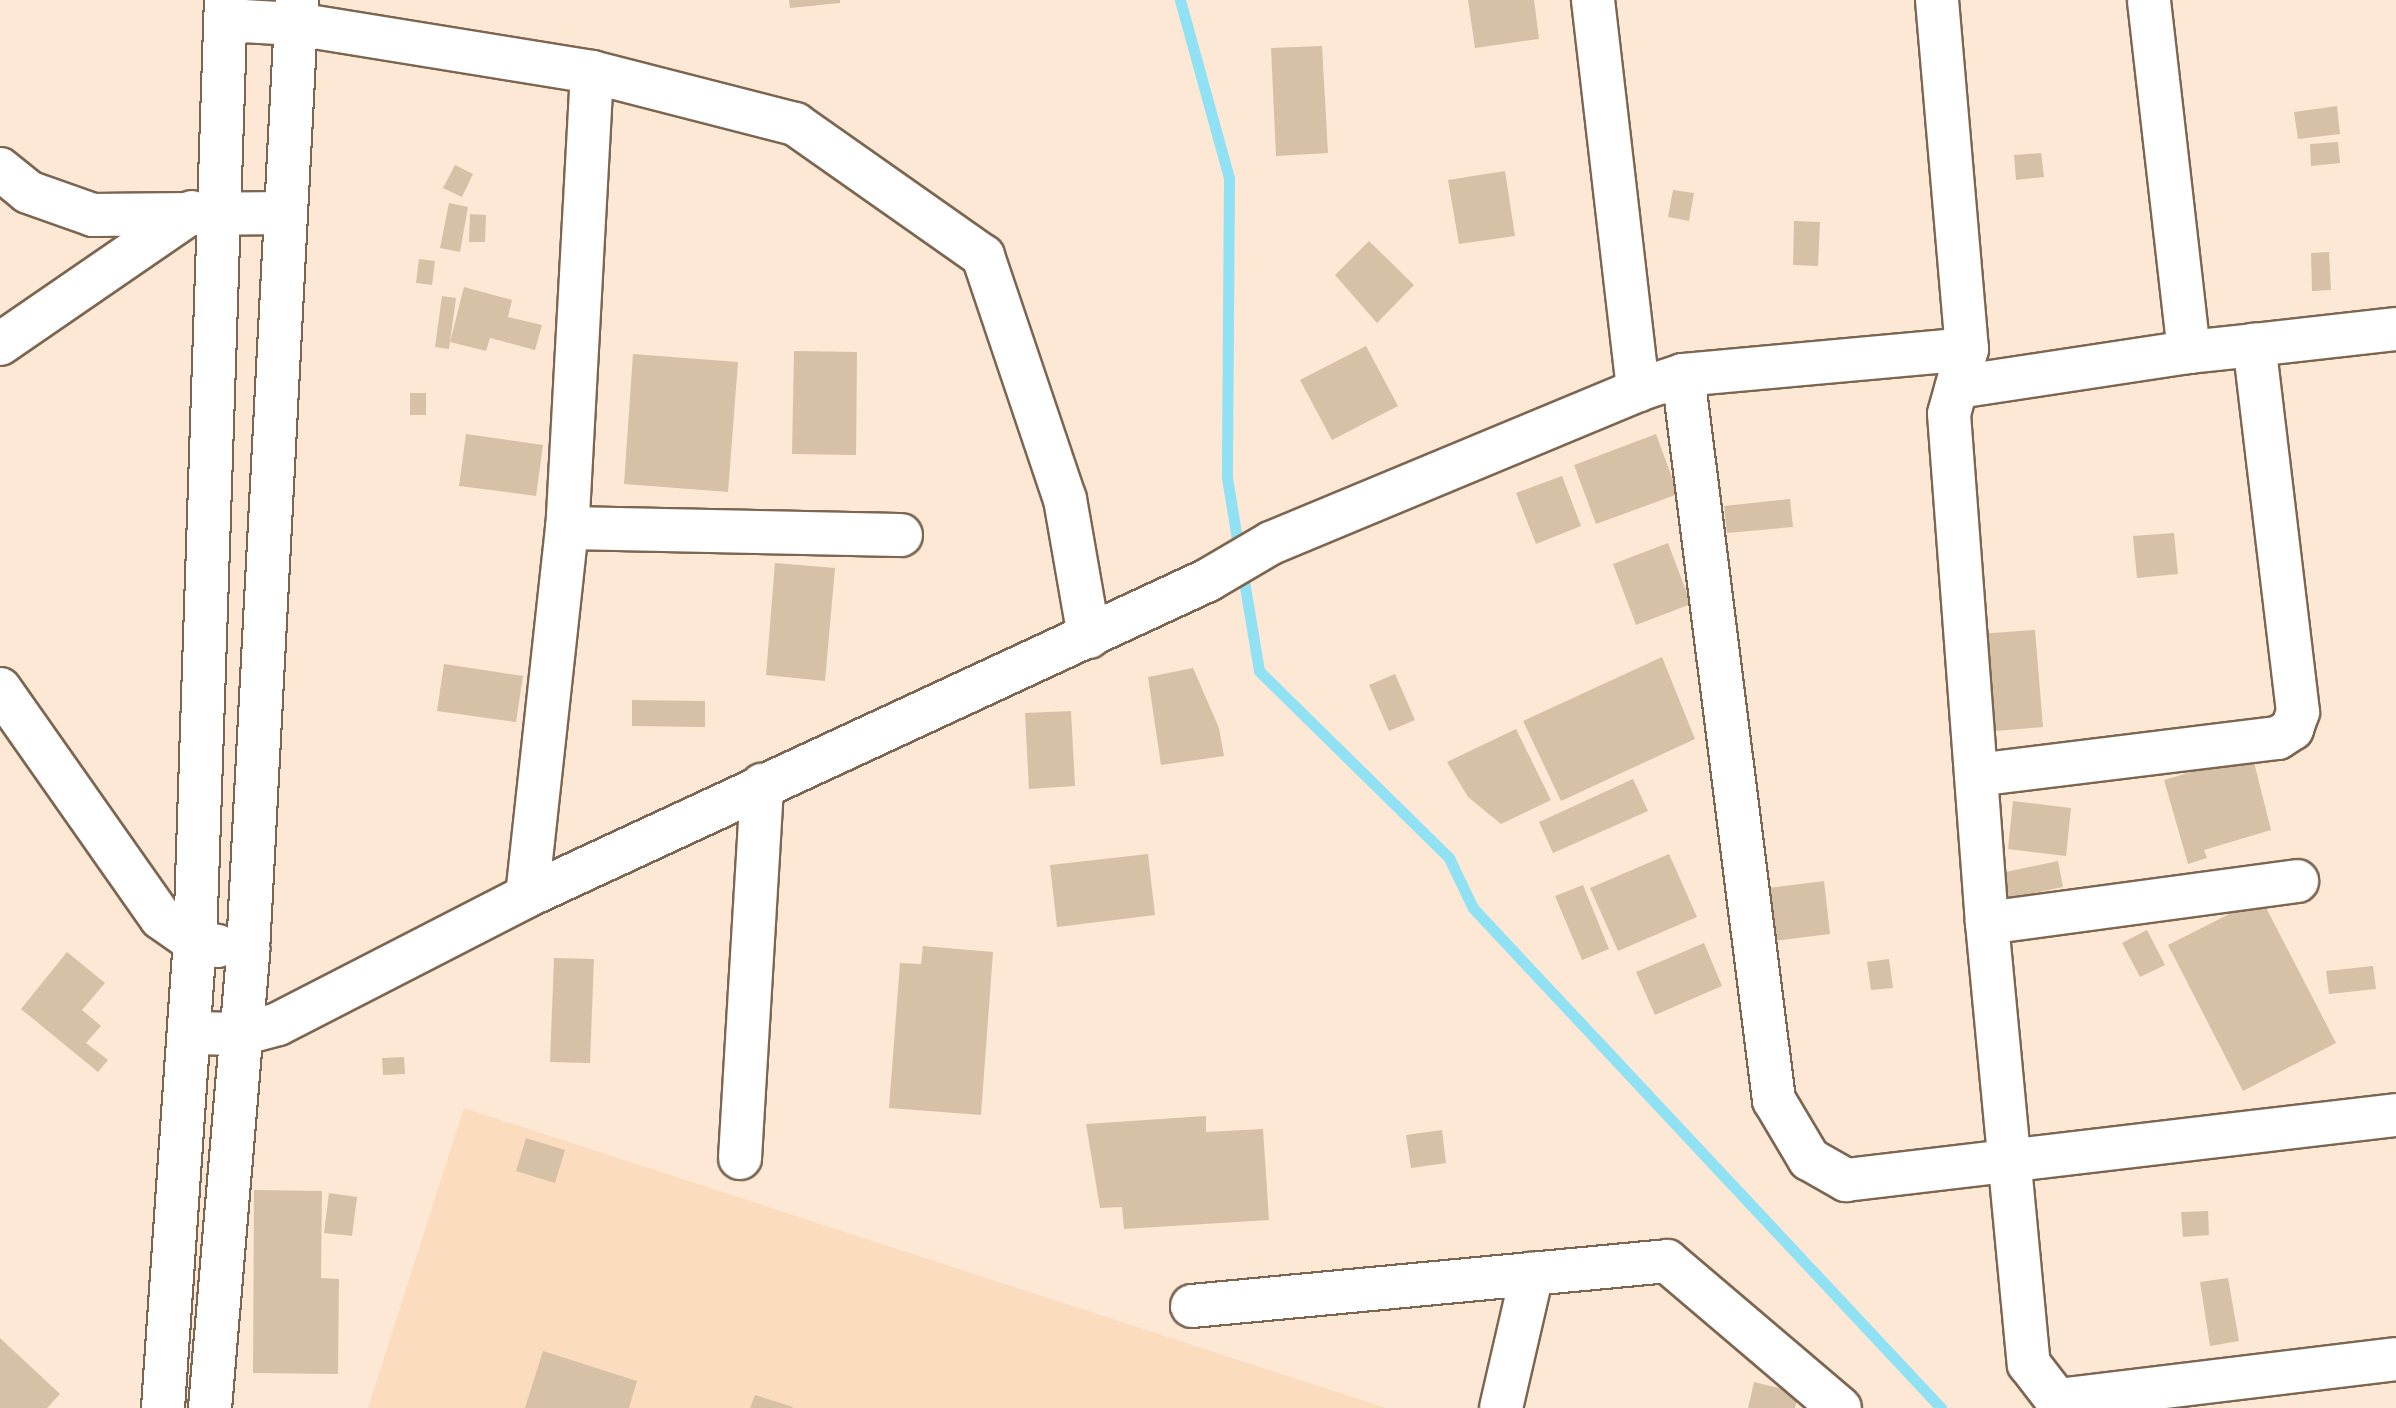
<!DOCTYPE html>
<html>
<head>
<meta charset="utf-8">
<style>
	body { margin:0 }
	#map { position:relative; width:2396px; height:1408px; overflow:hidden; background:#fce8d4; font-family:Commissioner,sans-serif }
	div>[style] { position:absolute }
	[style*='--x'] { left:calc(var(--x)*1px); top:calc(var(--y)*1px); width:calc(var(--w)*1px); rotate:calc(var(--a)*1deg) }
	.built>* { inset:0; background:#fbdcbe }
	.stream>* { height:11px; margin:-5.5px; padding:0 5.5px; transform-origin:5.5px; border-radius:5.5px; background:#8fe1f3 }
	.building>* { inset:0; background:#d6c1a7 }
	.roads { filter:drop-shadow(2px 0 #7c6651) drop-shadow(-2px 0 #7c6651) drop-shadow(0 2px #7c6651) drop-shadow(0 -2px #7c6651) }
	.street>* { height:42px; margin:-21px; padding:0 21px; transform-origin:21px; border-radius:21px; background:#fff }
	span { translate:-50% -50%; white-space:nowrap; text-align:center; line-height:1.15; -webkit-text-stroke:8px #fce8d4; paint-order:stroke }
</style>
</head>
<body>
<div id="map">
	<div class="built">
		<div style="clip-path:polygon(464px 1108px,1386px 1408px,368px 1408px)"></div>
	</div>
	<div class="stream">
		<div style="--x:1180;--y:0;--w:185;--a:74.6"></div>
		<div style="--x:1229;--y:178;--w:300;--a:90.4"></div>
		<div style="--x:1227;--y:478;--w:74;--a:80.7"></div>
		<div style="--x:1242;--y:569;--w:103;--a:80.5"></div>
		<div style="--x:1259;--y:671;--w:267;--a:44.5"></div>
		<div style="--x:1449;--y:858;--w:55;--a:64.4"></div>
		<div style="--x:1473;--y:908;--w:685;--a:46.89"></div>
	</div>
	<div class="building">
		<div style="clip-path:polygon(789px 0,840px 0,840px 3px,790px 8px)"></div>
		<div style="clip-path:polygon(1468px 0,1534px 0,1539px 39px,1475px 48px)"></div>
		<div style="clip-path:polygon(1322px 46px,1328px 153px,1276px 156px,1271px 48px)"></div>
		<div style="clip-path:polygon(2337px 106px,2340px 134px,2298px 139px,2294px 112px)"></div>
		<div style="clip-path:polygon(2338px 142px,2340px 163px,2311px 166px,2310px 144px)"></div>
		<div style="clip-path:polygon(2041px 153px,2044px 177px,2016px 180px,2014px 155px)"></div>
		<div style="clip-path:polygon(455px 165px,473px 174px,462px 197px,443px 188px)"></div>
		<div style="clip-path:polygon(1505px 171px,1515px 236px,1459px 244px,1448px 180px)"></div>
		<div style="clip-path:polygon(1673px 190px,1694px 193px,1689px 221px,1668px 217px)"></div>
		<div style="clip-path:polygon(449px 203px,468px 207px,460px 252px,440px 248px)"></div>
		<div style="clip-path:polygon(470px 214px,486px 215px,485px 242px,469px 242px)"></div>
		<div style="clip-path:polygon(1794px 221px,1820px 222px,1818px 266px,1793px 265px)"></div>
		<div style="clip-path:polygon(1369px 241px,1414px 285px,1377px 323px,1335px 275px)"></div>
		<div style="clip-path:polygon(2329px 252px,2331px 290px,2312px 291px,2311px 253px)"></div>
		<div style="clip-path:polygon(419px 259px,435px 261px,432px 285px,416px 283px)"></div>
		<div style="clip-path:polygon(464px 287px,512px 300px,508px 317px,542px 325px,535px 350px,490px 338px,486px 351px,450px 342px,449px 349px,435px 347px,442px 296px,456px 298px,450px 342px)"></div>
		<div style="clip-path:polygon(1366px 346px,1398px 406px,1332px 440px,1300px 380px)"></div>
		<div style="clip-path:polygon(794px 351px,857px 352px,856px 455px,792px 454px)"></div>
		<div style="clip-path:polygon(633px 354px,738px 362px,728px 492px,624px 484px)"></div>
		<div style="clip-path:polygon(410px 393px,426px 393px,426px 415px,410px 415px)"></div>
		<div style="clip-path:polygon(466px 434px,543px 445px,536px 496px,459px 486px)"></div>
		<div style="clip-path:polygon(1656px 434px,1678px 494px,1596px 524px,1574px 465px)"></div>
		<div style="clip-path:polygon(1562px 476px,1581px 526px,1536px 544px,1516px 493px)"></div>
		<div style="clip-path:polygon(1790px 499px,1793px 527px,1727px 533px,1724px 506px)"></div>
		<div style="clip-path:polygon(2174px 533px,2178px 574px,2137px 578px,2133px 536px)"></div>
		<div style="clip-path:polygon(1668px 543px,1691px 604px,1636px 625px,1613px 564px)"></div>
		<div style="clip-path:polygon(775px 563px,835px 568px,825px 681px,766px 675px)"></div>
		<div style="clip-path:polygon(2035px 630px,2043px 727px,1984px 732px,1977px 634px)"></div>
		<div style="clip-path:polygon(1662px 657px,1695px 739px,1561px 801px,1523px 721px)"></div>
		<div style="clip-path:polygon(444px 664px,523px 676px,516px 722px,437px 711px)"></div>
		<div style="clip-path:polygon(1193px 668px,1219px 728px,1224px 756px,1161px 765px,1148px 677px)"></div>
		<div style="clip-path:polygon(1395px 674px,1415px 720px,1389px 731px,1369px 685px)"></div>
		<div style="clip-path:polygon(632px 700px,705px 701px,705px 727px,632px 726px)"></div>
		<div style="clip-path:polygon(1071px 711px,1075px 786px,1029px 789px,1025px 713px)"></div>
		<div style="clip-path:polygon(1516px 729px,1551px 800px,1501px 824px,1468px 797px,1447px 762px)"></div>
		<div style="clip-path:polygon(2252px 754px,2271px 830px,2204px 850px,2207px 858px,2188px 864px,2164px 780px)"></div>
		<div style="clip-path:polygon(1633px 779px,1648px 811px,1553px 853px,1539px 822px)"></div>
		<div style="clip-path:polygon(2013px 801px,2071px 808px,2066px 856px,2008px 849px)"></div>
		<div style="clip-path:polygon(1148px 854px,1155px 915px,1057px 927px,1050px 865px)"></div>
		<div style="clip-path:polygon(1669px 854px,1697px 917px,1618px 951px,1590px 888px)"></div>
		<div style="clip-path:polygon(2058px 861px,2063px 887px,2002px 900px,1996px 874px)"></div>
		<div style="clip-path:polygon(1824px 881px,1830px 934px,1775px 941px,1769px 888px)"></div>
		<div style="clip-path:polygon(1583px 885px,1609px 949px,1582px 960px,1555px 896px)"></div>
		<div style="clip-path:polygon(2261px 898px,2336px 1043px,2243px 1091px,2168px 945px)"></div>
		<div style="clip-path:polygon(2147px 930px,2165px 965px,2140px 977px,2122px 943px)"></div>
		<div style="clip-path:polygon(1704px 943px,1722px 986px,1655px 1015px,1636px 972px)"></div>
		<div style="clip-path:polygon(923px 946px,993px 952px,981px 1115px,889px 1108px,900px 963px,921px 964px)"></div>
		<div style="clip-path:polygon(67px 952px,105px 983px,82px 1010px,101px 1026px,86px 1043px,108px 1060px,98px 1072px,21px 1009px)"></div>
		<div style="clip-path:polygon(554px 958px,594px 959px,590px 1063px,550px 1062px)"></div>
		<div style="clip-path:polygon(1889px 959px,1893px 988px,1871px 990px,1867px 962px)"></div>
		<div style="clip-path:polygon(2373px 966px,2376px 989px,2329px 994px,2326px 971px)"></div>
		<div style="clip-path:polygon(404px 1057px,405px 1074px,383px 1075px,382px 1058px)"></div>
		<div style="clip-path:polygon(1206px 1116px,1206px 1132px,1263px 1129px,1269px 1220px,1124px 1229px,1122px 1207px,1100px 1208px,1086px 1124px)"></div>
		<div style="clip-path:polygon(1442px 1130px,1446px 1163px,1411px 1168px,1406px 1135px)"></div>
		<div style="clip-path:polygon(526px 1138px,565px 1150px,555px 1183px,516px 1171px)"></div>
		<div style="clip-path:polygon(254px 1190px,322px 1191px,321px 1278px,339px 1279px,338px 1374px,253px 1373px)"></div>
		<div style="clip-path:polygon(329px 1193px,357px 1197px,352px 1236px,324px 1233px)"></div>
		<div style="clip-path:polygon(2208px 1211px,2209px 1235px,2183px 1237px,2181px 1212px)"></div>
		<div style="clip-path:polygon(2228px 1278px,2239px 1341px,2210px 1346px,2200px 1282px)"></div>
		<div style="clip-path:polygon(0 1338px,60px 1394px,47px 1408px,0 1408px)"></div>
		<div style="clip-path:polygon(543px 1351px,637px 1381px,629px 1408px,525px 1408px)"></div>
		<div style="clip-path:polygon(1754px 1382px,1799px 1393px,1795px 1408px,1748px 1408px)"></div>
		<div style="clip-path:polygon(755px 1395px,793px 1407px,792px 1408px,750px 1408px)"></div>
	</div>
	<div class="roads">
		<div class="street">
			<div style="--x:1593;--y:0;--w:393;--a:83.4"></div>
			<div style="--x:1937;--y:0;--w:350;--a:85.1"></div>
			<div style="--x:1967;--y:349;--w:67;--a:105.5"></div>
			<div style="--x:1949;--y:414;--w:510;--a:85.73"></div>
			<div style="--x:1987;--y:923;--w:443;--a:84.6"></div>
			<div style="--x:2029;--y:1364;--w:56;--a:52.3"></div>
			<div style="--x:225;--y:20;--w:71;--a:3.2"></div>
			<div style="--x:296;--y:24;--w:300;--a:9.2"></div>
			<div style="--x:592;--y:72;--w:457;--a:93.1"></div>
			<div style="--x:567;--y:528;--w:370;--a:96.2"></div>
			<div style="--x:592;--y:72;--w:210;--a:14.4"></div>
			<div style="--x:795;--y:124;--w:230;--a:35.1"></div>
			<div style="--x:983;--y:256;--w:256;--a:71.4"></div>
			<div style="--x:1065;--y:499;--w:140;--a:80.1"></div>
			<div style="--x:0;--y:169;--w:36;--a:39"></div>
			<div style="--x:28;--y:192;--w:69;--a:19.5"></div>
			<div style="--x:93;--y:215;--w:193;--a:-0.6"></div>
			<div style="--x:0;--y:344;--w:233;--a:-34.5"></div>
			<div style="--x:2254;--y:345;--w:143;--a:-6.4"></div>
			<div style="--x:1683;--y:375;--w:731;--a:82.85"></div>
			<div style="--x:1774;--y:1100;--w:69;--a:59.3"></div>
			<div style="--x:1809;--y:1159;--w:43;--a:29.6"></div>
			<div style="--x:1846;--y:1180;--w:554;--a:-6.74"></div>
			<div style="--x:1957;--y:387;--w:235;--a:-8.6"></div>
			<div style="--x:2189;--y:352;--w:354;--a:-96.5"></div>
			<div style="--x:567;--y:528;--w:334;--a:1.2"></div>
			<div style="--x:0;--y:689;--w:280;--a:54.9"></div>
			<div style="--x:161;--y:918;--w:42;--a:35.2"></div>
			<div style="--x:195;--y:942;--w:23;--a:10"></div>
			<div style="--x:1976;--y:775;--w:304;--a:-7"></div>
			<div style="--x:2278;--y:738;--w:17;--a:-33"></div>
			<div style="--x:2292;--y:729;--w:18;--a:-71"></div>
			<div style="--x:2298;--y:712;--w:370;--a:-96.8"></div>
			<div style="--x:2254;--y:345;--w:65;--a:173.9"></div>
			<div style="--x:1987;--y:923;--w:313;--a:-7.7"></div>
			<div style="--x:189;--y:1033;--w:52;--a:1.1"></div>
			<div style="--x:241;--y:1034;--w:38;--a:-15"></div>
			<div style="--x:278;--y:1024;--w:280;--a:-27.2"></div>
			<div style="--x:527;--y:896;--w:751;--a:-24.89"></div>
			<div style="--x:1208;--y:580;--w:73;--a:-30.4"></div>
			<div style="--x:1271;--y:543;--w:398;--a:-22.6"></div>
			<div style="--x:1638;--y:390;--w:47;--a:-18.4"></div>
			<div style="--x:1683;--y:375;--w:285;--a:-5.2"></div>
			<div style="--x:740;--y:1158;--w:374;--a:-86.6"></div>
			<div style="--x:1192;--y:1306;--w:477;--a:-5.4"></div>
			<div style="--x:1667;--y:1261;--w:227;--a:40.4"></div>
			<div style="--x:2058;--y:1400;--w:340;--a:-6.9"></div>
			<div style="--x:163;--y:1408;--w:467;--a:-86.1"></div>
			<div style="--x:195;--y:942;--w:943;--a:-88.12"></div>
			<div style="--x:210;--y:1408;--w:459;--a:-85.2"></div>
			<div style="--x:248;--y:951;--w:952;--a:-87.05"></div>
			<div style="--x:1501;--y:1408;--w:138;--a:-77"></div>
		</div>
	</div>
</div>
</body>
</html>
